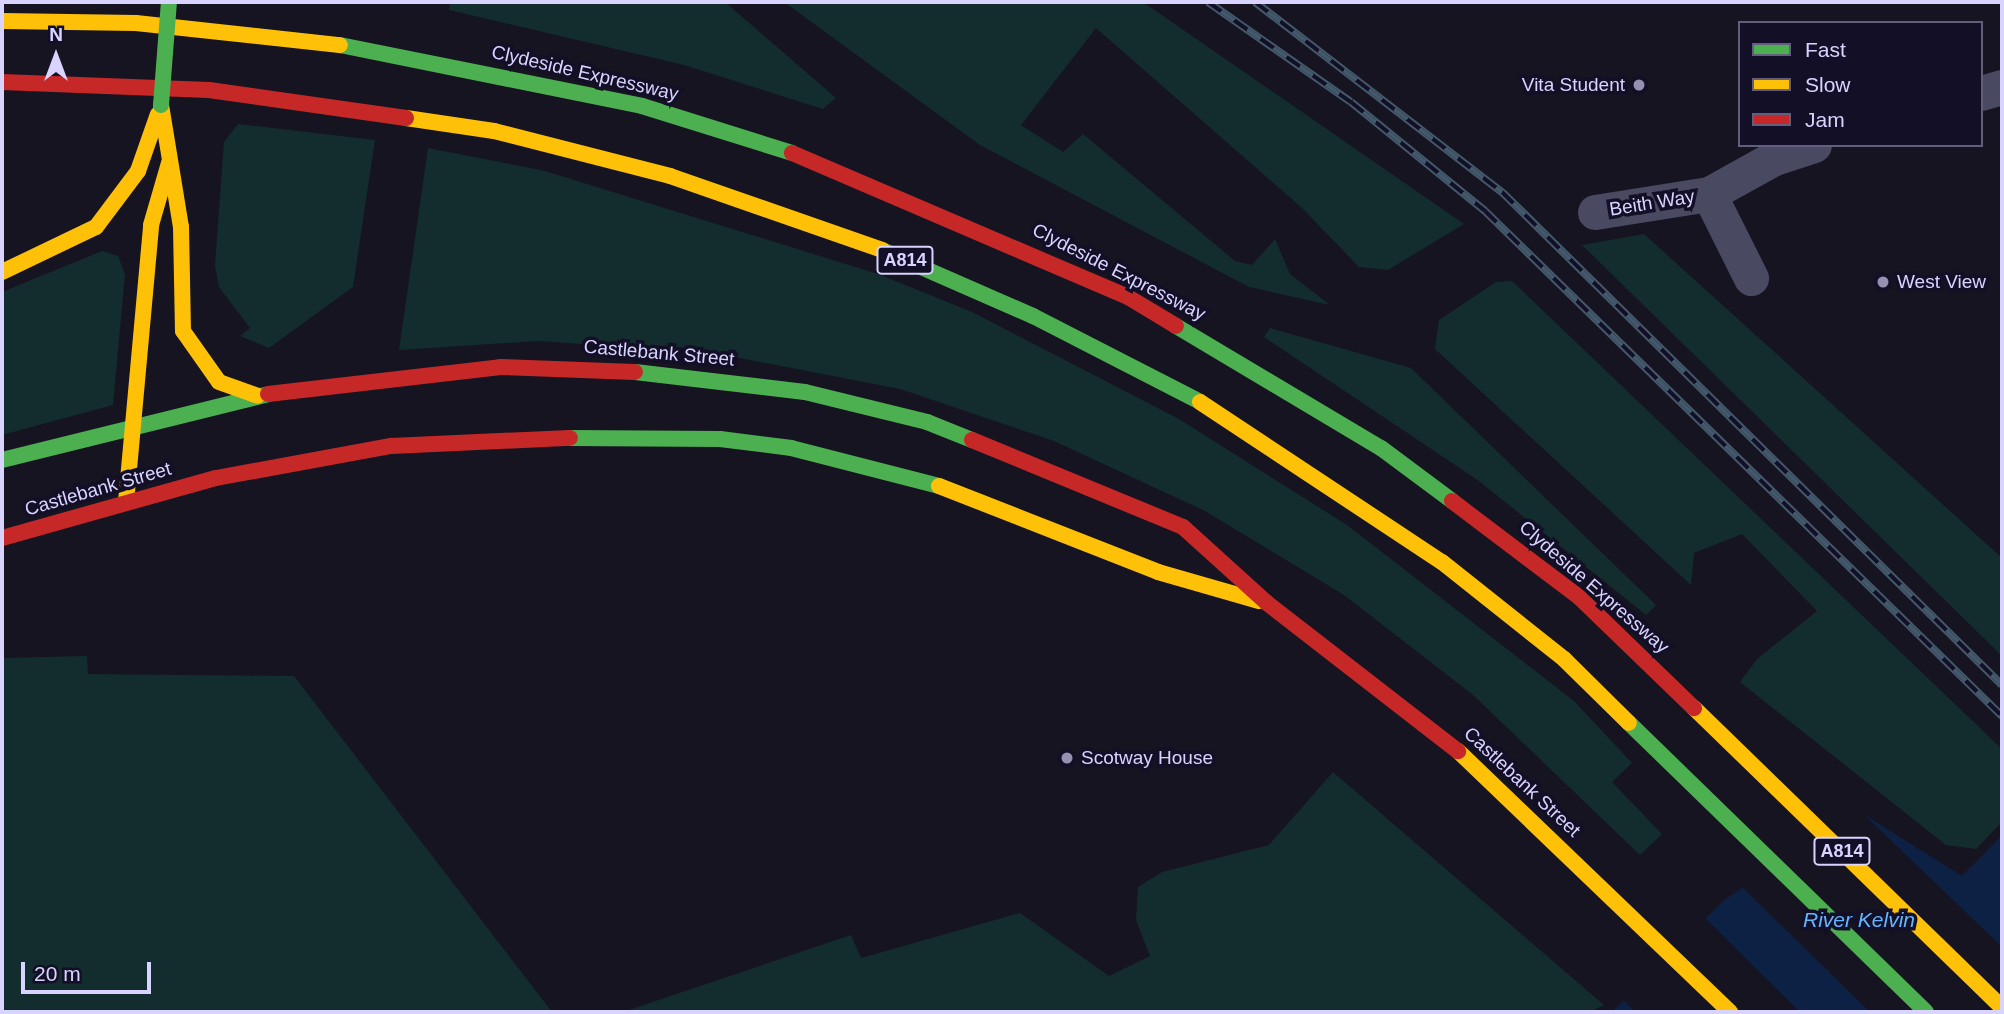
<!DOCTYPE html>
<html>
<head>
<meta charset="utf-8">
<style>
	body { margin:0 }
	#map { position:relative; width:2004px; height:1014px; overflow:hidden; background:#161421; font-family:Helvetica,sans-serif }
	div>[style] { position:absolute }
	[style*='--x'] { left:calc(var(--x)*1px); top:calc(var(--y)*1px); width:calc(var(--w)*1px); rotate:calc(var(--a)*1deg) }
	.green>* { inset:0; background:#132c2d }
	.water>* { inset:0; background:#0d2144 }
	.pier>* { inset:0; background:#161421 }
	.street>* { height:35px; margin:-17.5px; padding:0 17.5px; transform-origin:17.5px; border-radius:17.5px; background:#4a4962 }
	.fast>* { height:16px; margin:-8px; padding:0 8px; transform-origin:8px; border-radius:8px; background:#4caf50 }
	.slow>* { height:16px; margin:-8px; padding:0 8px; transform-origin:8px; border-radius:8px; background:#ffc107 }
	.jam>* { height:16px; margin:-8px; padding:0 8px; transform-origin:8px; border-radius:8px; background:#c62828 }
	.rail>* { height:8px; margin-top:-4px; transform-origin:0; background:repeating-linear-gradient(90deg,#130f26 0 16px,#43596b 0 32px); box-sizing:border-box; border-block:2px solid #43596b }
	.fast-bridge>* { height:16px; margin:-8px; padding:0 8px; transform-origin:8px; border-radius:8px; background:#4caf50 }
	.dots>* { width:19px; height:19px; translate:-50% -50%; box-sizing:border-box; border:4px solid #130f26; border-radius:50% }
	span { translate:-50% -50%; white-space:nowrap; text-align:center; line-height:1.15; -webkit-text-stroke:7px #130f26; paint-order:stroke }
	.shield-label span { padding:2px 5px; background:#130f26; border:2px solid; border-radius:5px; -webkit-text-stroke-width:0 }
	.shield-label { font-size:18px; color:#d9d4ff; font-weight:700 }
	.street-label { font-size:19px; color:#d9d4ff }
	.poi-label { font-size:19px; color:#d9d4ff }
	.right { translate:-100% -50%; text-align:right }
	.left { translate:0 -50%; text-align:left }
	.water-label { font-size:21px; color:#62b6ff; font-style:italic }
	.frame { position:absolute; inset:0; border:4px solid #d9d4ff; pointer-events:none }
	.legend { position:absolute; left:1738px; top:21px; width:245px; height:126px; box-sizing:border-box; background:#130f26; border:2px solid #625e7d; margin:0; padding:9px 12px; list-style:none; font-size:21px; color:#d9d4ff }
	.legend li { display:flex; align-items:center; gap:14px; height:35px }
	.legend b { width:35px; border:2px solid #625e7d }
	.north { position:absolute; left:21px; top:21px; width:70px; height:70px; -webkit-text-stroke:5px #130f26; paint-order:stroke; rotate:0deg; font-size:19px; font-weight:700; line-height:28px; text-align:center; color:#d9d4ff }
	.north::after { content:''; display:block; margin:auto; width:24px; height:32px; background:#d9d4ff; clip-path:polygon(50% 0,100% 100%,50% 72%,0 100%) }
	.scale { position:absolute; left:21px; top:962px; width:130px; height:32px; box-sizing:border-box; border:4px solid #d9d4ff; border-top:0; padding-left:9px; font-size:21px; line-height:24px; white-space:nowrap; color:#d9d4ff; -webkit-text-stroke:5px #130f26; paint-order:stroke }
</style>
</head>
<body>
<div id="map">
	<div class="green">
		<div style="clip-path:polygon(450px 2px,725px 2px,836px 98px,823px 109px,684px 65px,449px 10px)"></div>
		<div style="clip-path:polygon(784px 2px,1143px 2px,1464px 224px,1388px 270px,1359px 267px,1302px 208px,1096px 28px,1021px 125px,1063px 152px,1083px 134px,1235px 261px,1252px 265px,1275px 239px,1290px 274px,1330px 305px,1249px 287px,980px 145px)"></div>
		<div style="clip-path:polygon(238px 124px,375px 140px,353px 287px,269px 348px,240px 336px,250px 328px,219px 287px,215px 266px,224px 142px)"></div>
		<div style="clip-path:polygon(428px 148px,545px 171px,878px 274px,972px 312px,1179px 419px,1347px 525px,1574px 701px,1632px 763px,1612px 782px,1662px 834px,1640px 855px,1473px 695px,1344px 595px,1205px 511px,1054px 441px,900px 389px,714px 353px,538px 341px,399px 350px)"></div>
		<div style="clip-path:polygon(1644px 234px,2002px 558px,2002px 656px,1582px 245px)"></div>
		<div style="clip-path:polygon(102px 251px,118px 256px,125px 274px,113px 405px,2px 435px,2px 292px)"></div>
		<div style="clip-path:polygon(1512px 281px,2002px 749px,2002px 822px,1976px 849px,1946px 845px,1740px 682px,1757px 659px,1817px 611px,1742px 534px,1694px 553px,1691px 585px,1435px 349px,1439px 320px,1496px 282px)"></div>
		<div style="clip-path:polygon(1270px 328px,1411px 368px,1656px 605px,1646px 615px,1479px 481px,1264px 337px)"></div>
		<div style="clip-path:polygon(87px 656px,88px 674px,294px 676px,552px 1012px,2px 1012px,2px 658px)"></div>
		<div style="clip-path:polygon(1333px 772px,1604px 1005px,1590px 1012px,623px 1012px,851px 935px,861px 958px,1020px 913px,1109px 976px,1150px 956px,1136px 920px,1138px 887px,1162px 872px,1269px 845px)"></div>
	</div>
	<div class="water">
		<div style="clip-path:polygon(1855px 809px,1962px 876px,2002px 835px,2002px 1012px,1612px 1012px,1723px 901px)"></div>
	</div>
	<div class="pier">
		<div style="clip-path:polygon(1855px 806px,2002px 947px,2002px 1012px,1870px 1012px,1740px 885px)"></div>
		<div style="clip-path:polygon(1703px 916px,1800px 1012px,1636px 1012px,1621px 998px)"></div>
	</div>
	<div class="street">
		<div style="--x:1981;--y:93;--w:22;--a:-16"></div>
		<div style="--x:1709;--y:194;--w:94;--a:63.4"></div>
		<div style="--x:1595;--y:212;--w:115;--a:-9"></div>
		<div style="--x:1709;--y:194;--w:74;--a:-29"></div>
		<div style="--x:1774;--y:158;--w:42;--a:-18"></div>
	</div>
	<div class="fast">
		<div style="--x:340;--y:45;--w:308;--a:11.4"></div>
		<div style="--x:642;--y:106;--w:157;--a:17.4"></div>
		<div style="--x:882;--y:250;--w:165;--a:23.6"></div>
		<div style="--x:1033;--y:316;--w:188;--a:27.2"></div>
		<div style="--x:1176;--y:326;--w:239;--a:30.8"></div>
		<div style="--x:1381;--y:448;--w:89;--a:36.7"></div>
		<div style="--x:635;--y:372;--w:171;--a:6.7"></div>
		<div style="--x:805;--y:392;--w:126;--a:13.8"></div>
		<div style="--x:927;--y:422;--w:48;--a:21.8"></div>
		<div style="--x:570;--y:438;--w:150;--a:0.4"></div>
		<div style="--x:720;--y:439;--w:72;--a:7.2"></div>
		<div style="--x:791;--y:448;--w:153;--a:14.4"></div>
		<div style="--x:2;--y:460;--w:274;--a:-13.9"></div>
		<div style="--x:1629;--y:723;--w:414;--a:44.2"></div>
	</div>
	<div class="slow">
		<div style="--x:2;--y:21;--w:134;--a:0.9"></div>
		<div style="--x:136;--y:23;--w:205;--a:6.2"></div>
		<div style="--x:161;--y:105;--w:124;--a:80.7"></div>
		<div style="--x:181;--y:227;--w:104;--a:88.9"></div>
		<div style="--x:183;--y:331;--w:62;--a:54.8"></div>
		<div style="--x:219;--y:382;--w:41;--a:19.7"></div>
		<div style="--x:406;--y:118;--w:89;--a:8.4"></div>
		<div style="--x:494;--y:131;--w:182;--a:14.3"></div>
		<div style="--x:670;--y:176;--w:225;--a:19.2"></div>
		<div style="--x:2;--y:272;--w:104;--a:-25.6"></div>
		<div style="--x:96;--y:227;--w:70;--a:-53.1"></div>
		<div style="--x:138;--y:171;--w:60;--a:-70.7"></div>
		<div style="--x:1200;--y:402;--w:290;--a:33.5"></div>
		<div style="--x:1442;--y:562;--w:156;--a:38.5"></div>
		<div style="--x:1564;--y:659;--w:91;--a:44.6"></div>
		<div style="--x:939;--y:486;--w:235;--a:21.4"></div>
		<div style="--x:1158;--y:572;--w:105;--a:16"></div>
		<div style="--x:126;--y:502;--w:278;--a:-84.8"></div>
		<div style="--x:151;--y:225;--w:65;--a:-73.8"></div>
		<div style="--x:1694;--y:708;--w:430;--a:44.2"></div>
		<div style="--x:1458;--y:751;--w:377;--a:43.8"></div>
	</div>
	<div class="jam">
		<div style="--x:2;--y:82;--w:207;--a:2.2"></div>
		<div style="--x:209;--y:90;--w:199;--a:8.1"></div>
		<div style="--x:792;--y:153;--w:366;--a:23.2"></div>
		<div style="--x:1128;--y:297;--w:56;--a:31.1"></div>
		<div style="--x:268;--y:394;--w:234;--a:-6.6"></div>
		<div style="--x:500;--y:367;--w:135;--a:2.1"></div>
		<div style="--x:972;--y:440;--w:228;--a:22.4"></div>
		<div style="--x:1183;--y:527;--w:113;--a:42.1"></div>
		<div style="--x:1267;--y:603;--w:242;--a:37.8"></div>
		<div style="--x:1452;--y:501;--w:159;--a:37.1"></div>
		<div style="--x:1579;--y:597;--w:160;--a:44"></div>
		<div style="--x:2;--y:538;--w:222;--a:-15.7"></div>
		<div style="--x:216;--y:478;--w:178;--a:-10.4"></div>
		<div style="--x:391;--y:446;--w:179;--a:-2.6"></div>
	</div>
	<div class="rail">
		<div style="--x:1208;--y:2;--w:174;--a:35"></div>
		<div style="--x:1351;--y:102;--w:173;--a:39.1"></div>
		<div style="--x:1485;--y:211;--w:723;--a:44.33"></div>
		<div style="--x:1255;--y:2;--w:312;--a:37.6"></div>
		<div style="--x:1502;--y:192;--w:702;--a:44.6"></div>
	</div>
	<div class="fast-bridge">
		<div style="--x:161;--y:105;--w:103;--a:-85.6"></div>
	</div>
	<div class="dots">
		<div style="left:1639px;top:85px;background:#9591b1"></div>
		<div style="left:1883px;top:282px;background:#9591b1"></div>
		<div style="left:1067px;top:758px;background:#9591b1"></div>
	</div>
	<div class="shield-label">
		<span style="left:905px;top:260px">A814</span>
		<span style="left:1842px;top:851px">A814</span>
	</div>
	<div class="street-label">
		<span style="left:585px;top:73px;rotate:13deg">Clydeside Expressway</span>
		<span style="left:1652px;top:203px;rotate:-9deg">Beith Way</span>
		<span style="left:1119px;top:272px;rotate:27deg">Clydeside Expressway</span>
		<span style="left:659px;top:353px;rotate:5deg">Castlebank Street</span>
		<span style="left:98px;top:489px;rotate:-16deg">Castlebank Street</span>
		<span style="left:1594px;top:587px;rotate:41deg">Clydeside Expressway</span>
		<span style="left:1522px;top:782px;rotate:43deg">Castlebank Street</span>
	</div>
	<div class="poi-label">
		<span class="right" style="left:1625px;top:85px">Vita Student</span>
		<span class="left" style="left:1897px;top:282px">West View</span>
		<span class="left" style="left:1081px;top:758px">Scotway House</span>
	</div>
	<div class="water-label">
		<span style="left:1859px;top:920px">River Kelvin</span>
	</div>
	<div class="frame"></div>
	<ul class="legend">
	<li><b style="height:9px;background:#4caf50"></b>Fast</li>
	<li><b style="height:9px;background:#ffc107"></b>Slow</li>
	<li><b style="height:9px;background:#c62828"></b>Jam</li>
	</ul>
	<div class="north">N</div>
	<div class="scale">20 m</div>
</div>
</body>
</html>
